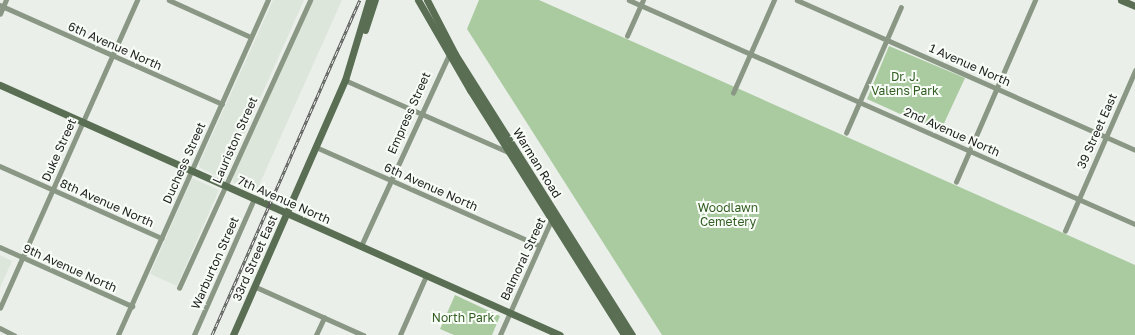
<!DOCTYPE html>
<html>
<head>
<meta charset="utf-8">
<style>
	body { margin:0 }
	#map { position:relative; width:1135px; height:335px; overflow:hidden; background:#ebefea; font-family:"Golos Text",sans-serif }
	div>[style] { position:absolute }
	[style*='--x'] { left:calc(var(--x)*1px); top:calc(var(--y)*1px); width:calc(var(--w)*1px); rotate:calc(var(--a)*1deg) }
	.built>* { inset:0; background:#dde6db }
	.green>* { inset:0; background:#aacba0 }
	.street>* { height:4.5px; margin:-2.25px; padding:0 2.25px; transform-origin:2.25px; border-radius:2.25px; background:#899784 }
	.secondary>* { height:7px; margin:-3.5px; padding:0 3.5px; transform-origin:3.5px; border-radius:3.5px; background:#596e53 }
	.rail>* { height:3px; margin-top:-1.5px; transform-origin:0; background:repeating-linear-gradient(90deg,#f9fdf8 0 4.5px,#585a58 0 9px); box-sizing:border-box; border-block:1px solid #585a58 }
	span { translate:-50% -50%; white-space:nowrap; text-align:center; line-height:1.15; -webkit-text-stroke:4px #f9fdf8; paint-order:stroke }
	.street-label { font-size:12px; color:#1d1f1d }
	.park-label { font-size:12px; color:#325e22 }
</style>
</head>
<body>
<div id="map">
	<div class="built">
		<div style="clip-path:polygon(273px 0,304px 0,224px 179px,200px 168px,199px 164px)"></div>
		<div style="clip-path:polygon(311px 0,342px 0,256px 192px,234px 183px,232px 177px)"></div>
		<div style="clip-path:polygon(192px 178px,219px 190px,177px 286px,150px 274px)"></div>
		<div style="clip-path:polygon(0 255px,12px 261px,0 288px)"></div>
	</div>
	<div class="green">
		<div style="clip-path:polygon(479px 0,539px 0,1135px 265px,1135px 335px,662px 335px,467px 29px)"></div>
		<div style="clip-path:polygon(889px 46px,965px 78px,940px 132px,867px 99px)"></div>
		<div style="clip-path:polygon(455px 295px,500px 316px,492px 335px,454px 335px,440px 329px)"></div>
	</div>
	<div class="street">
		<div style="--x:169;--y:0;--w:90;--a:24.3"></div>
		<div style="--x:629;--y:0;--w:553;--a:23.88"></div>
		<div style="--x:797;--y:0;--w:370;--a:23.9"></div>
		<div style="--x:0;--y:5;--w:243;--a:24"></div>
		<div style="--x:0;--y:14;--w:15;--a:-67"></div>
		<div style="--x:627;--y:36;--w:39;--a:-66"></div>
		<div style="--x:345;--y:80;--w:178;--a:23.8"></div>
		<div style="--x:733;--y:93;--w:102;--a:-66.2"></div>
		<div style="--x:846;--y:133;--w:137;--a:-66.4"></div>
		<div style="--x:316;--y:147;--w:243;--a:23.8"></div>
		<div style="--x:0;--y:166;--w:177;--a:24"></div>
		<div style="--x:956;--y:182;--w:198;--a:-66.5"></div>
		<div style="--x:1065;--y:231;--w:175;--a:-66.4"></div>
		<div style="--x:361;--y:246;--w:210;--a:-65.3"></div>
		<div style="--x:0;--y:247;--w:145;--a:24.1"></div>
		<div style="--x:254;--y:286;--w:120;--a:24.2"></div>
		<div style="--x:179;--y:288;--w:316;--a:-65.5"></div>
		<div style="--x:0;--y:308;--w:337;--a:-66"></div>
		<div style="--x:0;--y:328;--w:16;--a:27"></div>
		<div style="--x:118;--y:335;--w:367;--a:-65.9"></div>
		<div style="--x:194;--y:335;--w:149;--a:-66.2"></div>
		<div style="--x:316;--y:335;--w:19;--a:-65"></div>
		<div style="--x:400;--y:335;--w:64;--a:-66.2"></div>
		<div style="--x:500;--y:335;--w:128;--a:-66"></div>
	</div>
	<div class="secondary">
		<div style="--x:418;--y:0;--w:104;--a:60"></div>
		<div style="--x:470;--y:90;--w:289;--a:57.8"></div>
		<div style="--x:427;--y:0;--w:61;--a:62.6"></div>
		<div style="--x:455;--y:54;--w:332;--a:57.8"></div>
		<div style="--x:1121;--y:0;--w:15;--a:23"></div>
		<div style="--x:365;--y:30;--w:32;--a:-72"></div>
		<div style="--x:0;--y:85;--w:613;--a:24.06"></div>
		<div style="--x:233;--y:335;--w:279;--a:-66.3"></div>
		<div style="--x:345;--y:80;--w:84;--a:-73.3"></div>
	</div>
	<div class="rail">
		<div style="--x:212;--y:335;--w:366;--a:-66.2"></div>
	</div>
	<div class="street-label">
		<span style="left:115px;top:46px;rotate:24deg">6th Avenue North</span>
		<span style="left:970px;top:65px;rotate:24deg">1 Avenue North</span>
		<span style="left:409px;top:113px;rotate:-66deg">Empress Street</span>
		<span style="left:1097px;top:131px;rotate:-66deg">39 Street East</span>
		<span style="left:952px;top:132px;rotate:24deg">2nd Avenue North</span>
		<span style="left:235px;top:140px;rotate:-66deg">Lauriston Street</span>
		<span style="left:59px;top:150px;rotate:-66deg">Duke Street</span>
		<span style="left:184px;top:163px;rotate:-66deg">Duchess Street</span>
		<span style="left:537px;top:163px;rotate:58deg">Warman Road</span>
		<span style="left:431px;top:187px;rotate:24deg">6th Avenue North</span>
		<span style="left:284px;top:200px;rotate:24deg">7th Avenue North</span>
		<span style="left:107px;top:203px;rotate:24deg">8th Avenue North</span>
		<span style="left:255px;top:258px;rotate:-66deg">33rd Street East</span>
		<span style="left:523px;top:259px;rotate:-65deg">Balmoral Street</span>
		<span style="left:215px;top:263px;rotate:-66deg">Warburton Street</span>
		<span style="left:70px;top:268px;rotate:24deg">9th Avenue North</span>
	</div>
	<div class="park-label">
		<span style="left:905px;top:84px">Dr. J.<br>Valens Park</span>
		<span style="left:728px;top:215px">Woodlawn<br>Cemetery</span>
		<span style="left:463px;top:318px">North Park</span>
	</div>
</div>
</body>
</html>
